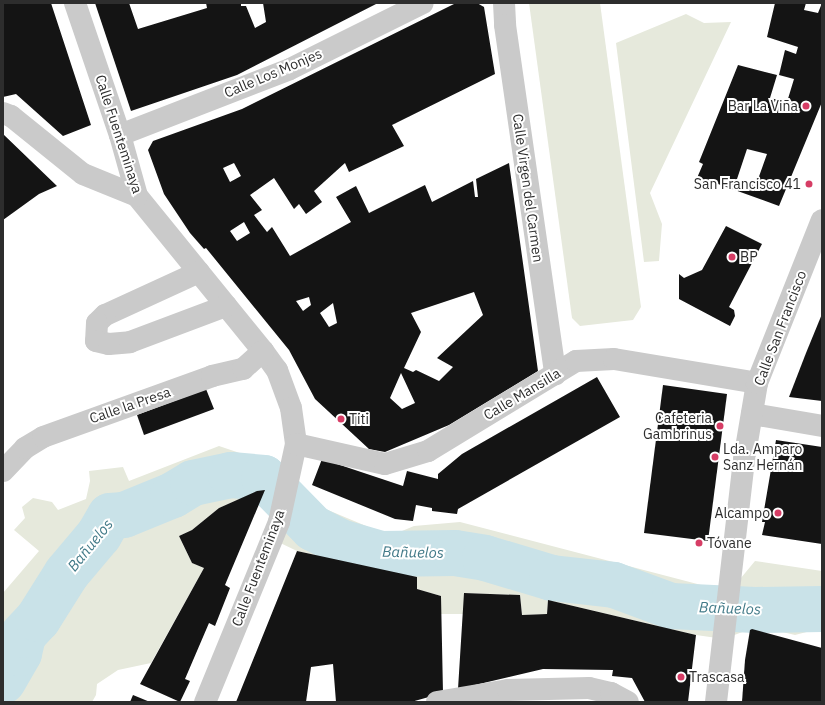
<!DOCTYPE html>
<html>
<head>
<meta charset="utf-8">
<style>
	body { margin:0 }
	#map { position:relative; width:825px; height:705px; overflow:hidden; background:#fff; font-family:"IBM Plex Sans",sans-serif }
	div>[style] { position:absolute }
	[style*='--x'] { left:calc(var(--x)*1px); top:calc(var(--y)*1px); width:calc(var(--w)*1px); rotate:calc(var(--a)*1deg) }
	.green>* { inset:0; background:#e6e9dc }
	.river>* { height:46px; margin:-23px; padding:0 23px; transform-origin:23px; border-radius:23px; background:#c9e2e8 }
	.building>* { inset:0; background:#141414 }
	.minor>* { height:22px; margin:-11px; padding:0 11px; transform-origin:11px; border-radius:11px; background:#cacaca }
	.dots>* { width:11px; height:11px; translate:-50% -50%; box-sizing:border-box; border:2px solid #fff; border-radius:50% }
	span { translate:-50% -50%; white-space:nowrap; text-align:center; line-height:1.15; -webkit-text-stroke:4px #fff; paint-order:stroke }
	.street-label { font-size:14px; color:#2d2d2d }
	.poi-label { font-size:14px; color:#2d2d2d }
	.right { translate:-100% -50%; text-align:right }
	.left { translate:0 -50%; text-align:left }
	.water-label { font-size:15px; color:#427a88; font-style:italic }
	.frame { position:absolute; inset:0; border:4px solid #2d2d2d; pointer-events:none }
</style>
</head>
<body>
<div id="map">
	<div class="green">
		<div style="clip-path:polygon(529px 3px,600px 3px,641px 307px,633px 320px,580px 326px,572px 318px)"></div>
		<div style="clip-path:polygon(686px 14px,704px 23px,731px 22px,650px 193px,662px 224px,659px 261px,644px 262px,616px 43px)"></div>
		<div style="clip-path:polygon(219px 446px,266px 462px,257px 491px,219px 508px,192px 530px,179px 536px,192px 563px,204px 568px,151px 663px,118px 670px,97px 684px,96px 695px,92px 702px,3px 702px,3px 593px,39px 551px,14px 530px,25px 518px,22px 507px,33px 498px,52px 502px,58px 510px,86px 499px,90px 481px,89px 471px,123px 467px,129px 481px)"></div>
		<div style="clip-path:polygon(284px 500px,304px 500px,390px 536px,414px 526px,460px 522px,705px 586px,731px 590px,755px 561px,822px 571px,822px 628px,795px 635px,758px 626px,724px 639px,696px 635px,548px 600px,547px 614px,522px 615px,520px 595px,465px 593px,463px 614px,441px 614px,441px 596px,417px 589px,417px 577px,297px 551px,272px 539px)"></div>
	</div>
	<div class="river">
		<div style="--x:3;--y:681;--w:32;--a:-60"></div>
		<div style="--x:19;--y:653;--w:18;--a:-77"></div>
		<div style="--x:23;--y:635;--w:22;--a:-47"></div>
		<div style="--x:38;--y:619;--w:54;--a:-57.8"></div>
		<div style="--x:67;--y:573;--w:50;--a:-49.9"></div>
		<div style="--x:99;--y:535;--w:22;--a:-60"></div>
		<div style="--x:110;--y:516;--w:14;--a:-4"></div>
		<div style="--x:124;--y:515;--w:53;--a:-22.2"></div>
		<div style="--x:173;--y:495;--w:23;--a:-31"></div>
		<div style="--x:193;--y:483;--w:39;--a:-12"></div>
		<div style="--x:231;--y:475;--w:33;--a:5"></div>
		<div style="--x:264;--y:478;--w:70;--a:45.6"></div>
		<div style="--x:313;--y:528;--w:30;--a:27"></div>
		<div style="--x:340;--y:542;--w:43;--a:16.3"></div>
		<div style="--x:381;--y:554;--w:74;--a:-0.8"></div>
		<div style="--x:455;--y:553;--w:30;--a:9"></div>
		<div style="--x:485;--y:558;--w:70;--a:16.6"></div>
		<div style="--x:552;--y:578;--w:62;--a:6.4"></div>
		<div style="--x:614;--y:585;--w:61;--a:20.2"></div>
		<div style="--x:671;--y:606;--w:84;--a:2.7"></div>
		<div style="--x:755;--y:610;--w:67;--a:-0.9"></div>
	</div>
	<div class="building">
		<div style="clip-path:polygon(3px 3px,51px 3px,91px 125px,63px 136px,16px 94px,3px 97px)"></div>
		<div style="clip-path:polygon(95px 3px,129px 3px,138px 29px,207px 8px,206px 3px,241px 3px,241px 6px,246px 6px,255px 28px,266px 22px,263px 3px,378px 3px,237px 75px,131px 111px)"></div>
		<div style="clip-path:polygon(evenodd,456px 3px,477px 3px,484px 7px,495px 74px,392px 125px,404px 146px,349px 172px,345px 163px,314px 191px,322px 202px,306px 214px,299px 204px,294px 209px,274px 178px,250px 195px,262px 210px,254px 215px,267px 232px,272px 227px,290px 256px,351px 222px,336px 197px,356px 186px,369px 213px,425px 185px,432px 202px,473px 181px,475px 197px,478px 197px,476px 179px,509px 163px,538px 371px,449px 425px,385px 452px,369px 449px,315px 399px,289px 350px,206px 248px,204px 249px,190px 233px,164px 194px,148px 150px,153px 141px,242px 109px,456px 3px,234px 163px,241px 176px,230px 182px,223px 168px,234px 163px,456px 3px,244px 222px,250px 233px,237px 241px,230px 231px,244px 222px,456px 3px,474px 292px,483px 315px,437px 358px,453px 367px,439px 381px,416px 370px,413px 372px,404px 368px,421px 332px,411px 313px,474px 292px,456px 3px,309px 297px,311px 305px,303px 311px,296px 301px,309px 297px,456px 3px,333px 303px,337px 323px,329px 327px,320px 313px,333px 303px,456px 3px,401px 373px,415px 403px,402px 409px,390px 398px,401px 373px)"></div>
		<div style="clip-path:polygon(evenodd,775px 3px,806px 3px,804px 10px,818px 13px,822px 3px,822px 102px,779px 206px,718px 184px,714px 187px,714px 183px,697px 178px,703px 164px,699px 162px,738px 65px,777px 75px,770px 98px,787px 102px,794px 79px,779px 75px,785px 50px,796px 54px,798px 47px,767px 37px,775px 3px,747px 149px,767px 154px,757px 182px,751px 180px,749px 190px,735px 185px,747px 149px)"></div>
		<div style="clip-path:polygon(3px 134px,57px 186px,39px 194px,3px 220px)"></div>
		<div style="clip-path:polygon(726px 226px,762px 244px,729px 307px,734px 310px,735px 316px,730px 326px,679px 299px,679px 274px,684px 278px,702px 270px)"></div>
		<div style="clip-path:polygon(822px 314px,822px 401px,789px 397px,806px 353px)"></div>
		<div style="clip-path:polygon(597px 377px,620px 417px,458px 509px,457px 514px,432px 511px,432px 508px,416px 505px,413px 521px,395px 519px,312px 485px,322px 459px,403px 486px,407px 471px,438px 479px,438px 474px,462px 454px)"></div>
		<div style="clip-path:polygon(663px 385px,727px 394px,708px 541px,644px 533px)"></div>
		<div style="clip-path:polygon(206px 389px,214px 409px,144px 435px,137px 415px)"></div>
		<div style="clip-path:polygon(776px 440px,822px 447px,822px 544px,762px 535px,765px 522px,762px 522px)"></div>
		<div style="clip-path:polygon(265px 490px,225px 585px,230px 588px,215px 626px,209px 623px,185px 679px,190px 681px,180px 702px,140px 684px,204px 568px,192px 563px,179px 536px,192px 530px,219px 508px,257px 491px)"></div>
		<div style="clip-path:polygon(297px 551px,417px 577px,417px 589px,441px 596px,443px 693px,411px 702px,336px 702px,333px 664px,311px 667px,306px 702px,236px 702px)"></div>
		<div style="clip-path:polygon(464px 593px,520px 595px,522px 615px,547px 614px,548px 600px,696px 635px,688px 702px,645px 702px,632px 678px,612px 676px,613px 670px,543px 669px,458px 689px)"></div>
		<div style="clip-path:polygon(752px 629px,822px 648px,822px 702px,742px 702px,745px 660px,750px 630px)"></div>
		<div style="clip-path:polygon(133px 695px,150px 702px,130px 702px)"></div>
	</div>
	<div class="minor">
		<div style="--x:75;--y:3;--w:139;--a:71.2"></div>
		<div style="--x:120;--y:135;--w:63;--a:74.4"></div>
		<div style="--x:137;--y:196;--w:200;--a:50.9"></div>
		<div style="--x:263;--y:351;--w:24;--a:54"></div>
		<div style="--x:277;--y:370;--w:40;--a:69.8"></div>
		<div style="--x:291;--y:408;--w:36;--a:82"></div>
		<div style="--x:296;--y:444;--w:80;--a:102.3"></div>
		<div style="--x:279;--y:522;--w:195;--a:112.3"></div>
		<div style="--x:504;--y:3;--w:22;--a:87"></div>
		<div style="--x:505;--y:25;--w:353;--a:81.8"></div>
		<div style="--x:3;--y:113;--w:9;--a:21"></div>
		<div style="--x:11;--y:116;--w:92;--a:38.9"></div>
		<div style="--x:83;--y:174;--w:58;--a:22.2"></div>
		<div style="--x:120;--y:135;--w:182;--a:-21.2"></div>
		<div style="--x:290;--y:69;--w:148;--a:-26.4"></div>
		<div style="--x:199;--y:272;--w:103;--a:155.4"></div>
		<div style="--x:105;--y:315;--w:11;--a:135"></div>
		<div style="--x:97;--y:323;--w:18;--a:93"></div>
		<div style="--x:96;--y:341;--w:13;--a:13"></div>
		<div style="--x:109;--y:344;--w:21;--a:-5"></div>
		<div style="--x:130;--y:342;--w:103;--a:-20.6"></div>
		<div style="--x:752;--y:414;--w:71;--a:9.7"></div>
		<div style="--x:296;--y:444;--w:91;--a:12.7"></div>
		<div style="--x:385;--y:464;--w:45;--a:-16.8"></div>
		<div style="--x:428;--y:451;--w:173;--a:-31.3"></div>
		<div style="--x:576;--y:361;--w:38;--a:-3"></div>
		<div style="--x:614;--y:359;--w:145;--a:9.5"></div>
		<div style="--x:3;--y:471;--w:32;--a:-46"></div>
		<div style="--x:25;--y:448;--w:21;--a:-31"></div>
		<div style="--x:43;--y:437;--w:180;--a:-19.8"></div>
		<div style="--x:212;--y:376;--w:32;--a:-13"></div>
		<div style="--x:243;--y:369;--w:27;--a:-42"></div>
		<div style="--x:437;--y:702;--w:72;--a:-9.6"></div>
		<div style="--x:508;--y:690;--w:81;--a:-1.4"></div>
		<div style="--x:589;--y:688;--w:23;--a:13"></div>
		<div style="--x:611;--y:693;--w:19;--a:28"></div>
		<div style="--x:716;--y:702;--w:244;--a:-83.4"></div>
		<div style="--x:744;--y:460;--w:78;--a:-80.4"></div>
		<div style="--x:757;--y:383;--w:175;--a:-68.3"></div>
	</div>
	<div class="dots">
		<div style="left:806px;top:106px;background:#d63d65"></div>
		<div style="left:809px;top:184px;background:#d63d65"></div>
		<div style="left:732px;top:257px;background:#d63d65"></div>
		<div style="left:341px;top:419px;background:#d63d65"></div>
		<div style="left:720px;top:426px;background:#d63d65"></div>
		<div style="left:715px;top:457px;background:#d63d65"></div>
		<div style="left:778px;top:513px;background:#d63d65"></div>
		<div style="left:699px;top:543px;background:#d63d65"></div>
		<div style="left:681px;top:677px;background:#d63d65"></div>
	</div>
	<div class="street-label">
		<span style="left:273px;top:73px;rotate:-23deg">Calle Los Monjes</span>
		<span style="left:119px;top:134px;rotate:72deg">Calle Fuenteminaya</span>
		<span style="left:528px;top:188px;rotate:82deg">Calle Virgen del Carmen</span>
		<span style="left:780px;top:328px;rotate:-69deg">Calle San Francisco</span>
		<span style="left:522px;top:394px;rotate:-31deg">Calle Mansilla</span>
		<span style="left:130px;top:405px;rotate:-19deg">Calle la Presa</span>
		<span style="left:258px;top:568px;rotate:-69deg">Calle Fuenteminaya</span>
	</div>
	<div class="poi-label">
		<span class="right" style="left:798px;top:106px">Bar La Viña</span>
		<span class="right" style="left:801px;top:184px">San Francisco 41</span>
		<span class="left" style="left:740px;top:257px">BP</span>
		<span class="right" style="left:712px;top:426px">Cafeteria<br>Gambrinus</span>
		<span class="left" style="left:349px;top:419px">Titi</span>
		<span class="left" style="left:723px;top:457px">Lda. Amparo<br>Sanz Hernán</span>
		<span class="right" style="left:770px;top:513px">Alcampo</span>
		<span class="left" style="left:707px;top:543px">Tóvane</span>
		<span class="left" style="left:689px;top:677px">Trascasa</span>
	</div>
	<div class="water-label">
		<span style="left:90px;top:545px;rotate:-51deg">Bañuelos</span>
		<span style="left:413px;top:552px;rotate:1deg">Bañuelos</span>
		<span style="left:730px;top:608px;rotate:2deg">Bañuelos</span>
	</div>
	<div class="frame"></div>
</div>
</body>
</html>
